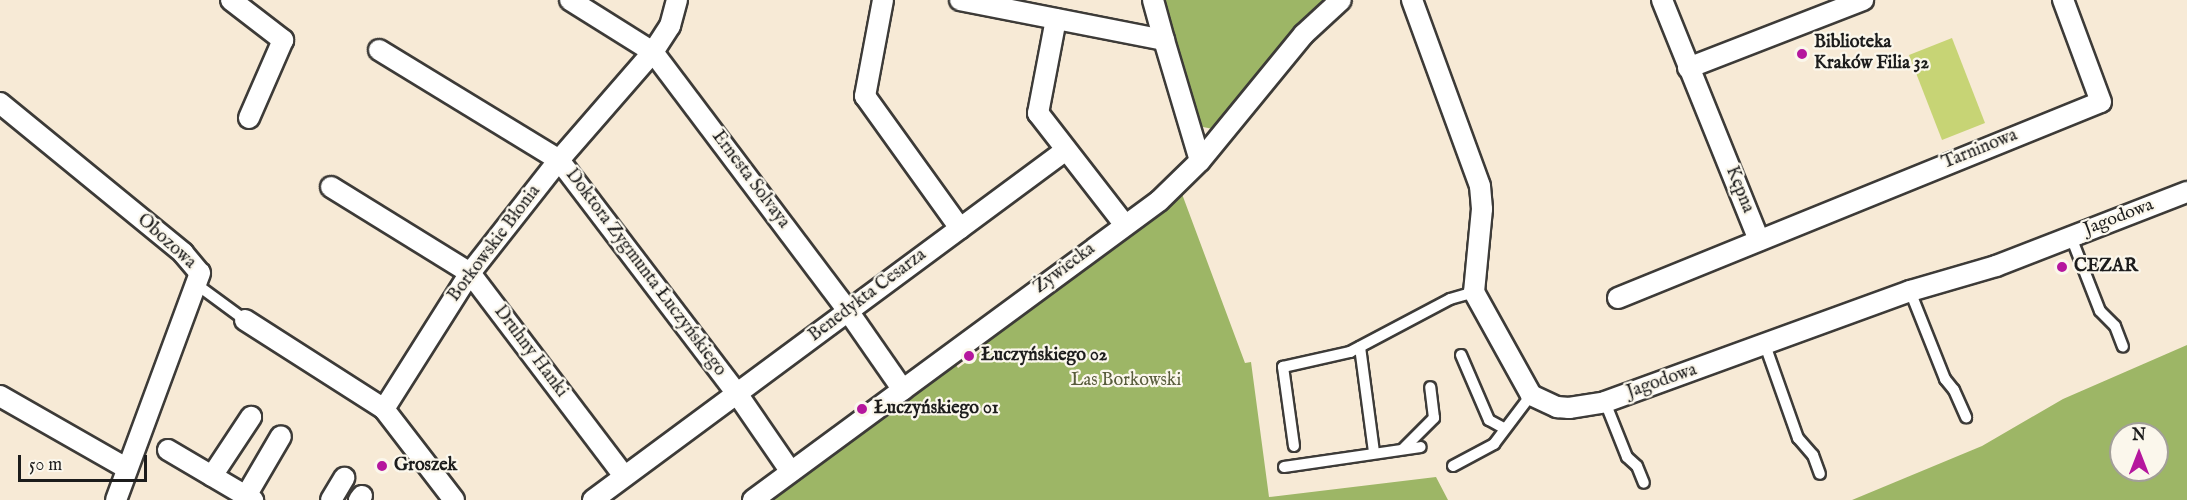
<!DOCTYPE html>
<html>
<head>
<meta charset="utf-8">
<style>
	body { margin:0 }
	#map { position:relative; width:2187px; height:500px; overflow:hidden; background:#f7ead6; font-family:"IM FELL English",serif }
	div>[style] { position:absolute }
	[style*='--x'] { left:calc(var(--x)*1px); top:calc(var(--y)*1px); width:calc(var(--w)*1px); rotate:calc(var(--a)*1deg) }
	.green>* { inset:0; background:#c7d475 }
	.forest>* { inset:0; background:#9db666 }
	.roads { filter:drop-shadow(2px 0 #3d3b38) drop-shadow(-2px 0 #3d3b38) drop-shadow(0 2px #3d3b38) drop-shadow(0 -2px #3d3b38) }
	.service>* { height:10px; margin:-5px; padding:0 5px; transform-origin:5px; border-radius:5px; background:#fff }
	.minor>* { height:20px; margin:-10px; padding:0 10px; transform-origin:10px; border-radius:10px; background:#fff }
	.dots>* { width:16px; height:16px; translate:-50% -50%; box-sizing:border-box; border:3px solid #fbf7ec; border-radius:50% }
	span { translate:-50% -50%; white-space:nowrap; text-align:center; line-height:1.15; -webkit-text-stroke:4.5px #fbf7ec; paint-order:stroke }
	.poi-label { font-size:18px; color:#1c1c1c; font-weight:700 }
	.left { translate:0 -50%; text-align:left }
	.street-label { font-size:18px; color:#1c1c1c }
	.park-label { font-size:18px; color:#585c3b }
	.north { position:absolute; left:2109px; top:422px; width:60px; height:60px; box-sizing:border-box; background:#fbf7ec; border:2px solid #a29f99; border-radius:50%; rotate:0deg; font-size:16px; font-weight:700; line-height:24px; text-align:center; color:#1c1c1c }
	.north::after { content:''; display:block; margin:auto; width:21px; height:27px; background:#b5179e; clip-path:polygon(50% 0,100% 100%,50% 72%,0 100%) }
	.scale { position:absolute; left:18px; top:455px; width:129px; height:27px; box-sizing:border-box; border:3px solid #1c1c1c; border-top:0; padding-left:8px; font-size:18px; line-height:21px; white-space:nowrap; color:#1c1c1c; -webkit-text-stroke:4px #fbf7ec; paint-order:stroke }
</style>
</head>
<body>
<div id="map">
	<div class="green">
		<div style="clip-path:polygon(1952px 38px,1985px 123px,1942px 140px,1909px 55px)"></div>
	</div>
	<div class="forest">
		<div style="clip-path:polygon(1162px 0,1325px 0,1290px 35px,1213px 129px,1203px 127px,1198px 120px)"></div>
		<div style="clip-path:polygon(1182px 194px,1245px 363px,1251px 362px,1269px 497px,1436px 477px,1448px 500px,766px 500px,954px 362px,958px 368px,984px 349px,979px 343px)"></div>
		<div style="clip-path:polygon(evenodd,2187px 345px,2187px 500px,1852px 500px,1982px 446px,2063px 399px,2187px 345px,2121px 434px,2157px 434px,2157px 470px,2121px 470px,2121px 434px)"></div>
	</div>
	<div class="roads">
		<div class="service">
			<div style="--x:2071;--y:237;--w:79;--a:68.6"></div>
			<div style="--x:2100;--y:311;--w:21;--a:45"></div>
			<div style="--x:2115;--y:326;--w:22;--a:69"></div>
			<div style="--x:196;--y:284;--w:61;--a:36.3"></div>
			<div style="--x:1910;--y:291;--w:95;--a:68.3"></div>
			<div style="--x:1945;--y:379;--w:14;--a:51"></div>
			<div style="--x:1954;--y:390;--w:30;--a:66"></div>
			<div style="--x:1765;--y:345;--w:99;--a:70.5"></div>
			<div style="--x:1798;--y:438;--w:23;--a:49"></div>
			<div style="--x:1813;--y:455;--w:20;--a:70"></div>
			<div style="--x:1360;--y:347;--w:106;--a:82.4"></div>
			<div style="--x:1461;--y:355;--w:71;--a:66.7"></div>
			<div style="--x:1489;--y:420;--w:18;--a:29"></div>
			<div style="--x:1605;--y:402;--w:59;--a:68.2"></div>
			<div style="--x:1627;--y:457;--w:13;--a:42"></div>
			<div style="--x:1637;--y:466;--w:18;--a:68"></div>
			<div style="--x:1294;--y:446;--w:80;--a:-97.9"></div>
			<div style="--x:1283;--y:367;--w:69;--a:-12.6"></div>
			<div style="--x:1350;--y:352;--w:113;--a:-27.9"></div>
			<div style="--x:1450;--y:299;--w:25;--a:-16"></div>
			<div style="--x:1403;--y:449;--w:44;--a:-45"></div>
			<div style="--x:1434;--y:418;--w:31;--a:-97"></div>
			<div style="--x:1453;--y:466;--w:47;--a:-28.2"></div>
			<div style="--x:1494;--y:444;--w:61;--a:-52.9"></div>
			<div style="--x:1284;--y:467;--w:138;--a:-8.3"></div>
		</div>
		<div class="minor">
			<div style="--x:231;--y:0;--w:66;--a:37.6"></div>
			<div style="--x:283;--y:40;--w:85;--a:113.6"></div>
			<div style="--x:570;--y:0;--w:98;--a:32.1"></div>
			<div style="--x:653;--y:52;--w:324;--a:53"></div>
			<div style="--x:848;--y:311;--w:96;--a:55.2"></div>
			<div style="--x:883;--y:0;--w:98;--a:100.6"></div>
			<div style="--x:865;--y:96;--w:163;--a:54.3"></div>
			<div style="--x:960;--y:0;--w:208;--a:11.1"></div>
			<div style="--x:1164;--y:40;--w:126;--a:73.4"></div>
			<div style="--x:1153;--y:0;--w:41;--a:74.6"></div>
			<div style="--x:1412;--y:0;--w:198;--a:69.9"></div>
			<div style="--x:1480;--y:186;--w:23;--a:85"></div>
			<div style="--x:1482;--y:209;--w:83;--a:95.5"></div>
			<div style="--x:1474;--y:292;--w:118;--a:61"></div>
			<div style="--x:1531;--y:395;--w:29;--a:25"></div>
			<div style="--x:1557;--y:407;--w:12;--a:5"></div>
			<div style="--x:1569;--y:408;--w:36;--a:-9"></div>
			<div style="--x:1605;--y:402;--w:325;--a:-20"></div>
			<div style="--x:1910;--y:291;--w:90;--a:-16.2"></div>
			<div style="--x:1996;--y:266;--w:205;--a:-21.2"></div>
			<div style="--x:1662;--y:0;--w:259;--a:68"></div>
			<div style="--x:1056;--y:19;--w:96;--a:100.8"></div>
			<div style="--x:1038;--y:113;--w:142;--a:52.2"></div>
			<div style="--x:379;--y:50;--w:211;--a:31.4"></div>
			<div style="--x:559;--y:160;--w:295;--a:52.7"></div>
			<div style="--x:738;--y:395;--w:93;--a:55.5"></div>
			<div style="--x:1688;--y:68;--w:188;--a:-21.2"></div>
			<div style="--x:0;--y:103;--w:237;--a:39.3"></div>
			<div style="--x:183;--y:253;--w:26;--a:50"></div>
			<div style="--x:200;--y:273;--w:242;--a:110.3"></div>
			<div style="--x:331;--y:187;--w:163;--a:31.7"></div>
			<div style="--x:470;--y:273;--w:255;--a:52.8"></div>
			<div style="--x:1618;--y:298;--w:521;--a:-22.09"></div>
			<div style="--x:2101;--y:102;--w:109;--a:-110.4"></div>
			<div style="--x:245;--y:320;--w:165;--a:32.6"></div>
			<div style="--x:384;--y:409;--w:115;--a:52.4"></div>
			<div style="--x:0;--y:396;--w:145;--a:29.7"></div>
			<div style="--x:384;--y:409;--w:161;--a:-57.7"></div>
			<div style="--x:470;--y:273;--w:144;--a:-51.8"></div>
			<div style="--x:559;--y:160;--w:143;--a:-49"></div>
			<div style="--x:653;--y:52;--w:31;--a:-57"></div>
			<div style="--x:670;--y:26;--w:27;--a:-75"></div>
			<div style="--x:168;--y:450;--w:99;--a:30.5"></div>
			<div style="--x:212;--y:476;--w:71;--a:-56.5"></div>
			<div style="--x:246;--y:496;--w:69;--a:-59.7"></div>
			<div style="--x:331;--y:500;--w:26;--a:-59"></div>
			<div style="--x:359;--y:500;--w:5;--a:-53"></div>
			<div style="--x:593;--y:500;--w:588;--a:-36.5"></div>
			<div style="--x:753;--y:500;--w:504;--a:-36.37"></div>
			<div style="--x:1159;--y:201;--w:57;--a:-44.3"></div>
			<div style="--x:1200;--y:161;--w:164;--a:-50.7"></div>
			<div style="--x:1304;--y:34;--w:50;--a:-42.6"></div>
		</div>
	</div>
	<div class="dots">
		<div style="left:1802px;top:54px;background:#b5179e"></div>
		<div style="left:2062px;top:267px;background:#b5179e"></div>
		<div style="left:969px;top:356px;background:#b5179e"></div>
		<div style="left:862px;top:409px;background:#b5179e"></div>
		<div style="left:382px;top:466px;background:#b5179e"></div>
	</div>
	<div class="poi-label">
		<span class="left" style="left:1814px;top:54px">Biblioteka<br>Kraków Filia 32</span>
		<span class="left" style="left:2074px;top:267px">CEZAR</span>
		<span class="left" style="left:981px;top:356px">Łuczyńskiego 02</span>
		<span class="left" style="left:874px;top:409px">Łuczyńskiego 01</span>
		<span class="left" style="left:394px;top:466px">Groszek</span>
	</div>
	<div class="street-label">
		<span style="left:1980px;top:150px;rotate:-22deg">Tarninowa</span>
		<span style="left:750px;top:180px;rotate:53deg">Ernesta Solvaya</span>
		<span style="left:1739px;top:190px;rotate:68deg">Kępna</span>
		<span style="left:2119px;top:218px;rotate:-21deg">Jagodowa</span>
		<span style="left:166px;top:242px;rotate:42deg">Obozowa</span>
		<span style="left:495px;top:244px;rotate:-53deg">Borkowskie Błonia</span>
		<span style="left:1065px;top:269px;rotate:-37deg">Żywiecka</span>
		<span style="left:645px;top:273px;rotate:53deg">Doktora Zygmunta Łuczyńskiego</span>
		<span style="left:868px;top:296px;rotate:-37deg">Benedykta Cesarza</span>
		<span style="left:530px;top:352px;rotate:53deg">Druhny Hanki</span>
		<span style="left:1662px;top:382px;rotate:-19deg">Jagodowa</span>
	</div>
	<div class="park-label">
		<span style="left:1126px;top:381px">Las Borkowski</span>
	</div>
	<div class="north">N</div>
	<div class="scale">50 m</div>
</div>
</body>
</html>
